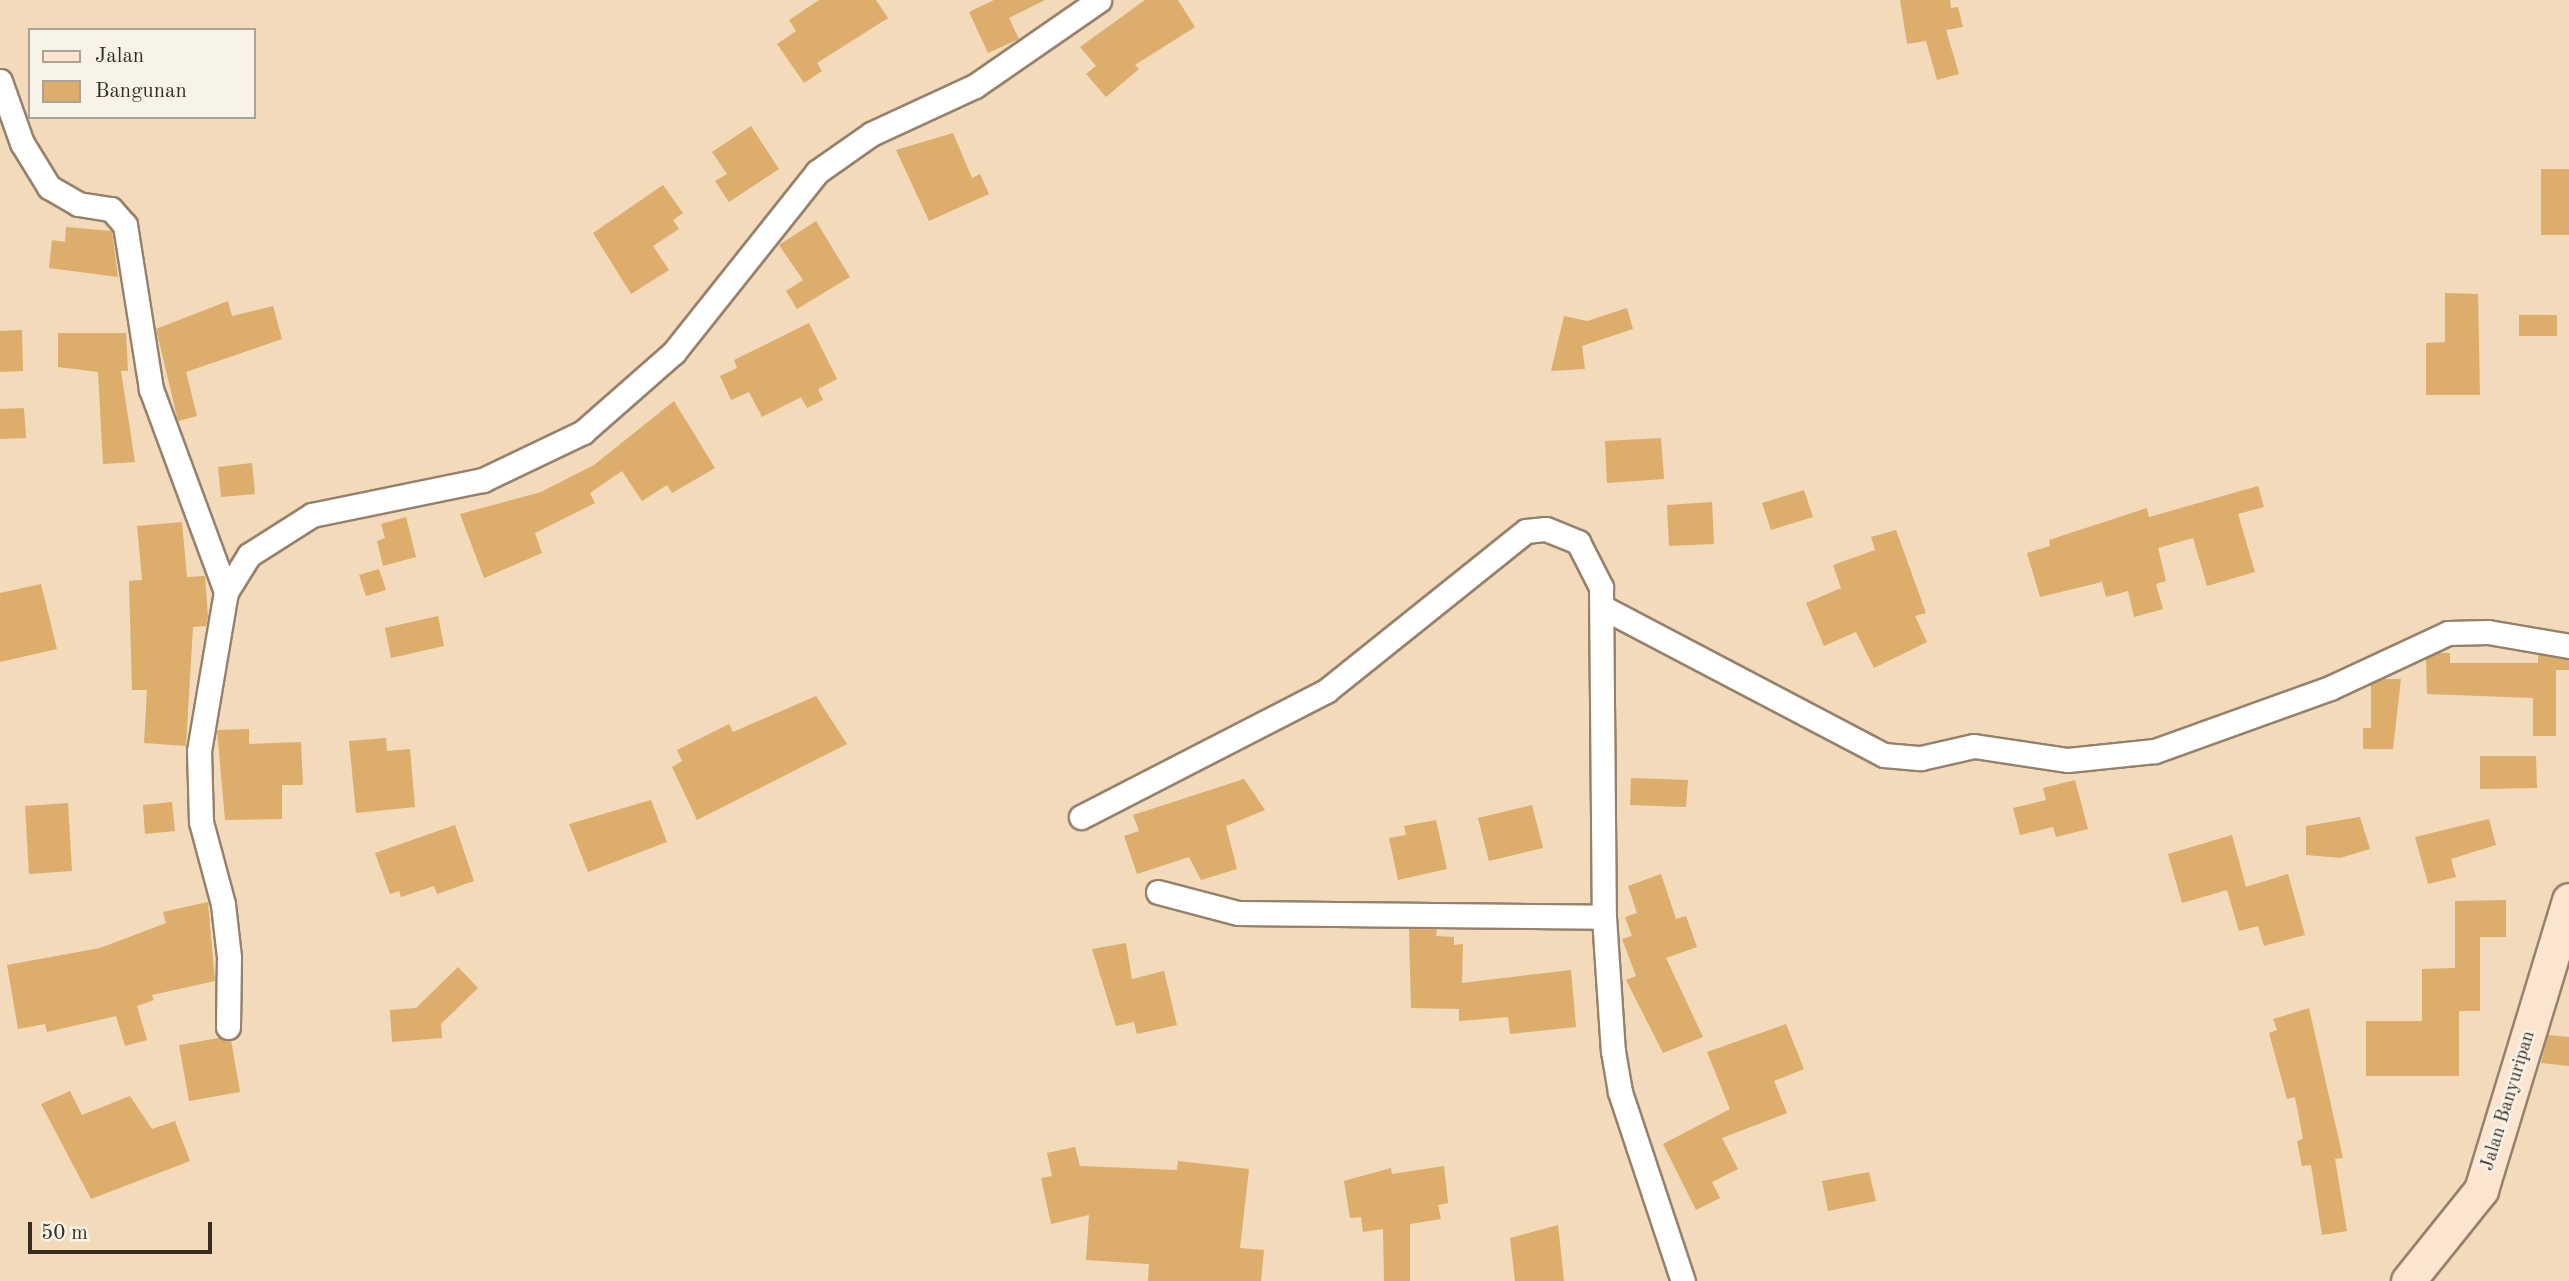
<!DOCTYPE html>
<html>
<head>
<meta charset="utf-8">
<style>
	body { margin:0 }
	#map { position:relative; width:2569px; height:1281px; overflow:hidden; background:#f2dabb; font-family:"Old Standard TT",serif }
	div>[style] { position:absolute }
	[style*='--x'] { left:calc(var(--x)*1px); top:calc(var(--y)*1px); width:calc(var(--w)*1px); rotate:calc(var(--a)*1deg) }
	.building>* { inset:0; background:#dcad6b }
	.roads { filter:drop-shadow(2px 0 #96826c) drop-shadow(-2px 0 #96826c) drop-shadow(0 2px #96826c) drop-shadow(0 -2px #96826c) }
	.street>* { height:23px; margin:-11.5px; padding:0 11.5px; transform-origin:11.5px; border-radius:11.5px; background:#fff }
	.secondary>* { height:33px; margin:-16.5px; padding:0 16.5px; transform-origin:16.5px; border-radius:16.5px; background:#fbe5cf }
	span { translate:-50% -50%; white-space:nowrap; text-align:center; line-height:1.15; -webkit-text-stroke:5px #f7f3e8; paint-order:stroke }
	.street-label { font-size:19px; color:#3b2a1e }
	.legend { position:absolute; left:28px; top:28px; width:228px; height:91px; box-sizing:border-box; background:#f7f3e8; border:2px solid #aca397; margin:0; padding:9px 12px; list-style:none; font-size:21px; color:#3b2a1e }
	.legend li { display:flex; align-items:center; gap:14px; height:35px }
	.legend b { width:35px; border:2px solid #aca397 }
	.scale { position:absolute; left:28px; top:1222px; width:184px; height:32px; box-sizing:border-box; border:4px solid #3b2a1e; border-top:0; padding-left:9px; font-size:21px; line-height:24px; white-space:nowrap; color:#3b2a1e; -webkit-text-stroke:5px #f7f3e8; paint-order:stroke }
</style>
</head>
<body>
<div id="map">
	<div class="building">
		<div style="clip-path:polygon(819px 0,876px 0,888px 18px,817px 63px,822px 71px,804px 83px,777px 44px,796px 31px,789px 20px)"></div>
		<div style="clip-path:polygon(994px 0,1045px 0,1009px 18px,1019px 39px,988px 53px,969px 12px)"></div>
		<div style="clip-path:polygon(1145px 0,1178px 0,1195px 27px,1135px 65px,1139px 69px,1106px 97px,1086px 74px,1096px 66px,1080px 47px)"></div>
		<div style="clip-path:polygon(1900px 0,1950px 0,1951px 8px,1958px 7px,1963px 27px,1946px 30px,1959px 74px,1937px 80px,1926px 41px,1907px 44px)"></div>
		<div style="clip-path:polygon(751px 126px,779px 169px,729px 202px,715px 181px,727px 174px,712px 152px)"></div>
		<div style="clip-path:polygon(953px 133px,972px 178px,980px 174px,989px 194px,929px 221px,896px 150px)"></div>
		<div style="clip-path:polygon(2541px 169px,2569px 169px,2569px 235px,2541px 235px)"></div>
		<div style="clip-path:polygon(663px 185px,683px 213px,673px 220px,679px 229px,653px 246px,669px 270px,631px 294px,593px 233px)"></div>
		<div style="clip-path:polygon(816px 221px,850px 277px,797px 309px,786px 291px,803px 280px,779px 245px)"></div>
		<div style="clip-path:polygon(66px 227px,112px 231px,118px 277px,49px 268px,52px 240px,65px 242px)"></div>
		<div style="clip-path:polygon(2445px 293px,2478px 294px,2480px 395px,2426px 395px,2426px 343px,2445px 342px)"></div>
		<div style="clip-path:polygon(228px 301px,232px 316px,273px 306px,282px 339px,186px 372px,197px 416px,178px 421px,156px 329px)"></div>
		<div style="clip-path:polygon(1627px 308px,1633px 329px,1582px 346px,1585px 369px,1551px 371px,1564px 316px,1587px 321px)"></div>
		<div style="clip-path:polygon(2519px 315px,2557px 315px,2557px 336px,2519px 336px)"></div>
		<div style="clip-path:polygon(809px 323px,837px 379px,818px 389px,823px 400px,807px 408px,801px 397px,762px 417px,749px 392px,731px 400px,720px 376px,737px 368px,734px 360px)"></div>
		<div style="clip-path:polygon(22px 330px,23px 371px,0 372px,0 331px)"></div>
		<div style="clip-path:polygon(58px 333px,126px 333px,128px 371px,121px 371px,135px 462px,103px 464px,98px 372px,58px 367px)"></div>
		<div style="clip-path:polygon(674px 401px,715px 468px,672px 493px,667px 485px,642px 501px,622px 471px,590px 493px,595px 503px,535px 533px,542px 553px,484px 578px,460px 514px,541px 492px,594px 465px)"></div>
		<div style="clip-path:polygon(24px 408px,26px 438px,0 439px,0 409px)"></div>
		<div style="clip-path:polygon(1661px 438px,1664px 479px,1607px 483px,1605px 441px)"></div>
		<div style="clip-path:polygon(252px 463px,255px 494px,221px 497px,218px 467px)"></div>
		<div style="clip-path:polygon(2258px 486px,2264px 507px,2238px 514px,2255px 572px,2207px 586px,2193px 538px,2158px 548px,2166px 581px,2156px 584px,2163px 609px,2134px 617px,2128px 591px,2106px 597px,2102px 582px,2040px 597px,2027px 553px,2050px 546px,2049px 540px,2147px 508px,2149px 517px)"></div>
		<div style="clip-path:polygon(1804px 490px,1813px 517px,1771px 530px,1762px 503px)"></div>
		<div style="clip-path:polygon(1712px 502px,1714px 544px,1669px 546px,1667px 505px)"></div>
		<div style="clip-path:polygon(406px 517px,416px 557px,383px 566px,377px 541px,385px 538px,381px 524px)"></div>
		<div style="clip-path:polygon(182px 522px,187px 577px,205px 576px,208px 617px,206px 626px,193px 627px,186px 746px,144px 743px,147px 690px,132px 690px,129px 581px,142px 580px,137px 526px)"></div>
		<div style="clip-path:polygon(1896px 530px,1926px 613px,1915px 616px,1927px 642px,1874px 668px,1856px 632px,1824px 646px,1806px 603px,1841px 588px,1833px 565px,1875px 550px,1871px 537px)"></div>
		<div style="clip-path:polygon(379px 569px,386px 590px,366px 596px,359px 575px)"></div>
		<div style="clip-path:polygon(41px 584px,57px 649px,0 662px,0 593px)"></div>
		<div style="clip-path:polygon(438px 616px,444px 646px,391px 658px,385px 628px)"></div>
		<div style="clip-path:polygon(2438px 653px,2450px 653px,2450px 663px,2538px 663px,2538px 655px,2569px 660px,2569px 670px,2556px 670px,2556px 736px,2533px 736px,2533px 698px,2427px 694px,2426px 658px)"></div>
		<div style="clip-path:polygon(2382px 679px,2401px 679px,2393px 749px,2363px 749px,2363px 728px,2371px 728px,2371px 684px)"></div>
		<div style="clip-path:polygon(816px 696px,847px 744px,697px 820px,672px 767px,682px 761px,677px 750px,729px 724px,733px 732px)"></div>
		<div style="clip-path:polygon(249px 729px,249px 744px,301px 742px,303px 785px,282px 785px,282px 819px,225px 820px,217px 730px)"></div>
		<div style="clip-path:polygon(386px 738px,387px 751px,410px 749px,415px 807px,356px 813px,349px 741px)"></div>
		<div style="clip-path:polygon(2480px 756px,2536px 756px,2537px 788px,2480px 789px)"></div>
		<div style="clip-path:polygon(1631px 778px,1688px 780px,1686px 807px,1630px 805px)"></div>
		<div style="clip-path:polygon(1244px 779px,1265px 810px,1226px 826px,1237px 869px,1201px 880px,1189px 857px,1137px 874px,1124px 836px,1139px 831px,1133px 815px)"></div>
		<div style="clip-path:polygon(2075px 780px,2088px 829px,2056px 837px,2053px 827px,2020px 835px,2013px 808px,2046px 800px,2043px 788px)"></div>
		<div style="clip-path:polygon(651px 800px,667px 842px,588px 872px,569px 824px)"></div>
		<div style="clip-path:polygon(172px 802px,175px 831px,145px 834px,143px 805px)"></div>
		<div style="clip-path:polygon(68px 803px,72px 871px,29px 874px,25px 806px)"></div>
		<div style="clip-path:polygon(1532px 805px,1543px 848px,1489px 861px,1478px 818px)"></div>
		<div style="clip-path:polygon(2360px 817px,2370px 849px,2340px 858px,2306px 855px,2306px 826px)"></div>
		<div style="clip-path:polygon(2489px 819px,2496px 845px,2451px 859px,2456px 877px,2428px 884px,2415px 837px)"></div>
		<div style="clip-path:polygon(1436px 820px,1447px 869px,1398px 880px,1389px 838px,1406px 835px,1404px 826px)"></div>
		<div style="clip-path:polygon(455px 825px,474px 881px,437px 894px,434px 886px,401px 897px,399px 891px,390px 894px,375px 853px)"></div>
		<div style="clip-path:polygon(2232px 835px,2246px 887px,2288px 874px,2305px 935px,2264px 946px,2258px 926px,2239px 931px,2227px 890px,2182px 903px,2168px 854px)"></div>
		<div style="clip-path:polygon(1661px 874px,1676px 919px,1686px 916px,1697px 947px,1666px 958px,1703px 1037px,1663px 1053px,1626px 980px,1636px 976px,1622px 939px,1632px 936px,1625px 917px,1637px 913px,1628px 886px)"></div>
		<div style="clip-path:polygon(2506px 900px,2506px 937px,2480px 937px,2480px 1011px,2459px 1011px,2459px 1076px,2366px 1076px,2366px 1021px,2422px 1021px,2422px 969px,2455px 968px,2455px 901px)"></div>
		<div style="clip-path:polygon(208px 902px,215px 981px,152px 995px,154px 1000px,137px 1006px,147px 1040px,125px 1046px,116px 1016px,47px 1032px,45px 1024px,18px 1029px,7px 965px,100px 948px,166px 923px,163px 912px)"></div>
		<div style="clip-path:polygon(1409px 929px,1437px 929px,1436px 936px,1454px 937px,1454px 945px,1463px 944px,1462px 983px,1571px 970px,1576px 1027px,1510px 1034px,1508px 1017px,1459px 1021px,1459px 1009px,1411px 1008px)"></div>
		<div style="clip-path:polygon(1126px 943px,1132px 979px,1164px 971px,1177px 1025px,1137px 1034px,1134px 1022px,1116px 1026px,1092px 949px)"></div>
		<div style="clip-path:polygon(458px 967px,478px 988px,441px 1024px,442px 1038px,392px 1042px,390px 1010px,416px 1008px)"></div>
		<div style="clip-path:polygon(2309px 1008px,2343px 1158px,2335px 1159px,2347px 1231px,2322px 1235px,2311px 1165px,2302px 1166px,2297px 1141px,2303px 1139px,2295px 1097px,2287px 1099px,2269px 1033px,2277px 1030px,2273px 1019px)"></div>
		<div style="clip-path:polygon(1786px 1024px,1804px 1069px,1774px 1081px,1787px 1113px,1722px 1138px,1738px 1169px,1712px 1182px,1720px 1198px,1696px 1210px,1663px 1144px,1730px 1109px,1707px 1052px)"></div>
		<div style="clip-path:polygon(2548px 1035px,2569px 1037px,2569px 1066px,2541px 1063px)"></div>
		<div style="clip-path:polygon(219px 1038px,231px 1040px,240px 1092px,189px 1101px,179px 1045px)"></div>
		<div style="clip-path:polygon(70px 1091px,82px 1115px,130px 1096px,152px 1129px,175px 1121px,190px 1161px,91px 1199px,41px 1104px)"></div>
		<div style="clip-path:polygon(1075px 1147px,1080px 1166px,1177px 1170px,1178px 1161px,1249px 1169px,1240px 1248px,1264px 1250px,1261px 1281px,1148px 1281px,1149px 1264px,1086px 1260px,1089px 1215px,1051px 1224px,1041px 1178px,1052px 1176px,1047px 1153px)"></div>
		<div style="clip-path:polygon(1444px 1166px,1448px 1203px,1438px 1205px,1441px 1219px,1410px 1224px,1410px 1281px,1384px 1281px,1383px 1229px,1363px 1232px,1361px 1217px,1350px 1218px,1344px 1181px,1391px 1168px,1392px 1174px)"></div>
		<div style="clip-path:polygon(1869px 1172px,1876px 1201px,1828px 1211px,1822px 1181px)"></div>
		<div style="clip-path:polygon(1558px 1225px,1564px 1281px,1515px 1281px,1510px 1238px)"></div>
	</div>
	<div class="roads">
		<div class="street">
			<div style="--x:0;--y:81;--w:66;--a:70.5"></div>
			<div style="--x:22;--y:143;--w:52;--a:58.5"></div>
			<div style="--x:49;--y:187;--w:34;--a:30"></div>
			<div style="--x:78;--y:204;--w:33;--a:9"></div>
			<div style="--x:111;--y:209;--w:21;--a:49"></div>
			<div style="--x:125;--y:225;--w:166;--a:81"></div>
			<div style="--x:151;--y:389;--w:216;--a:69.7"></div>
			<div style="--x:1602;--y:607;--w:318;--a:27.7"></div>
			<div style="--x:1884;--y:755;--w:37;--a:5"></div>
			<div style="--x:1921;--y:758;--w:54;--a:-12.8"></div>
			<div style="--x:1974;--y:746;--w:95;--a:8.5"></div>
			<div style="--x:2068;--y:760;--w:87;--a:-5.9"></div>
			<div style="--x:2155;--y:751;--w:186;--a:-19.8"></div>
			<div style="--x:2330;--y:688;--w:130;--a:-25"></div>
			<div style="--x:2448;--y:633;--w:40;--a:-1.4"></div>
			<div style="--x:2488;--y:632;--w:82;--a:9.8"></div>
			<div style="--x:1081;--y:817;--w:276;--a:-27.2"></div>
			<div style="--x:1326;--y:691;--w:256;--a:-38.7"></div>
			<div style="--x:1526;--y:531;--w:20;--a:-6"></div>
			<div style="--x:1546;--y:529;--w:35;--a:22"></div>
			<div style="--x:1578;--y:542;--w:51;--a:62.9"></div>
			<div style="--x:1601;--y:587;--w:330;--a:89.5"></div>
			<div style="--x:1604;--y:917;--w:134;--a:86.2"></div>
			<div style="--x:1613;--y:1051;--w:42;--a:80.3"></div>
			<div style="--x:1620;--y:1092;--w:199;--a:71.6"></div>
			<div style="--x:1158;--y:892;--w:83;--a:14.7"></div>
			<div style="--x:1238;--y:913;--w:366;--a:0.6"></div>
			<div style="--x:228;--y:1027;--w:70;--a:-89.2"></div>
			<div style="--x:229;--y:957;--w:53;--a:-96.5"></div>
			<div style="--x:223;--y:904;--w:85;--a:-105"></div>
			<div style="--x:201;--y:822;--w:71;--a:-91.6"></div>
			<div style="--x:199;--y:751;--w:161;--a:-80.4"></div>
			<div style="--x:226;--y:592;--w:44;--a:-58.1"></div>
			<div style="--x:249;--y:555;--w:75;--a:-32.4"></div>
			<div style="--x:312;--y:515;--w:175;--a:-11.6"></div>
			<div style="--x:483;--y:480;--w:111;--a:-25.6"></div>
			<div style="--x:583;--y:432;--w:121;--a:-41.3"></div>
			<div style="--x:674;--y:352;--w:230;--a:-51.5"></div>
			<div style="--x:817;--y:172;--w:66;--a:-35.1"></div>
			<div style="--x:871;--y:134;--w:115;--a:-24.8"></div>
			<div style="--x:975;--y:86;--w:151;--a:-34.7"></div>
		</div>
		<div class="secondary">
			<div style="--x:2408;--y:1281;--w:117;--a:-51.3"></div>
			<div style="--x:2481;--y:1190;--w:303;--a:-73.1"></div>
		</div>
	</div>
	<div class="street-label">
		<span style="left:2509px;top:1101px;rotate:-73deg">Jalan Banyuripan</span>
	</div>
	<ul class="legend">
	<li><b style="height:9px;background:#fbe5cf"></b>Jalan</li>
	<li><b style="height:19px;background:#dcad6b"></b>Bangunan</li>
	</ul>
	<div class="scale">50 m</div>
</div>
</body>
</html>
